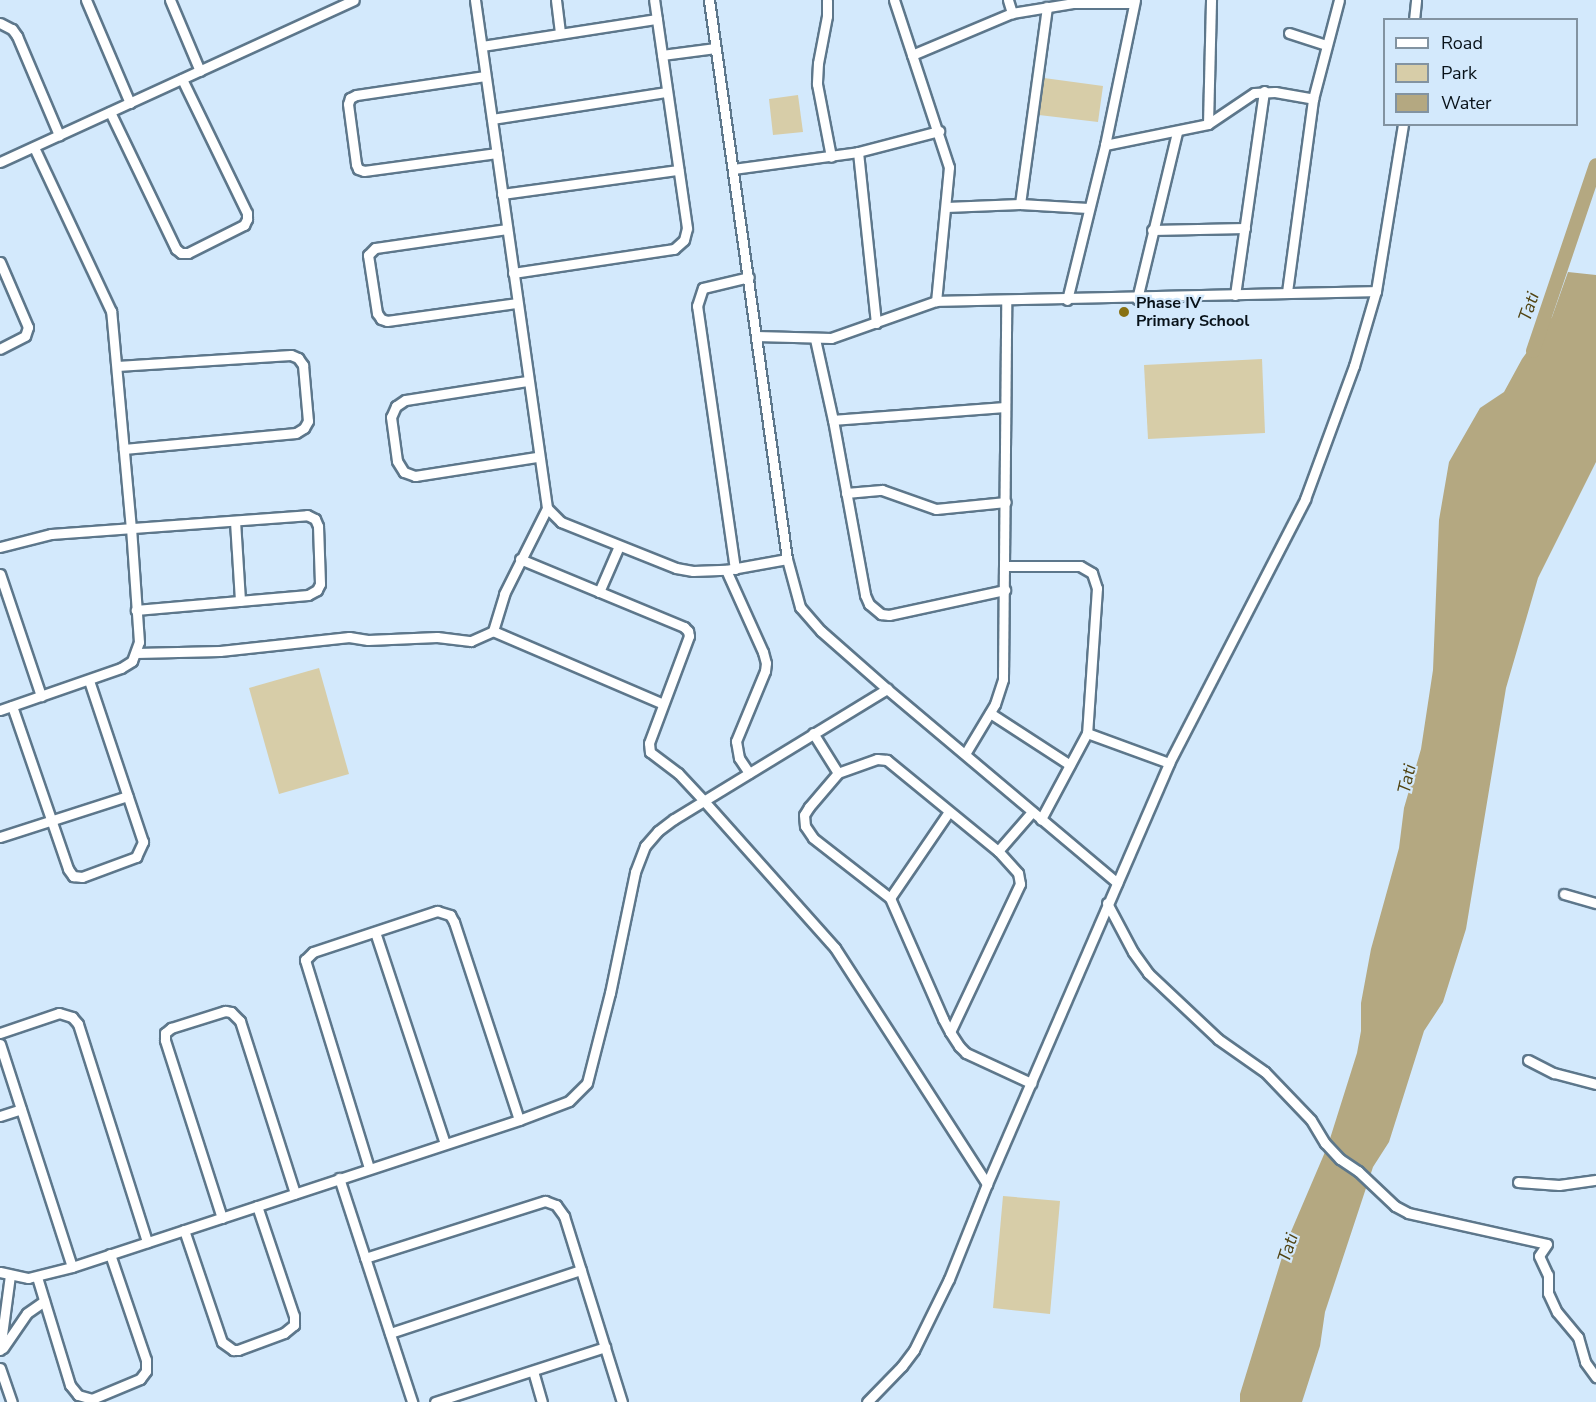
<!DOCTYPE html>
<html>
<head>
<meta charset="utf-8">
<style>
	body { margin:0 }
	#map { position:relative; width:1596px; height:1402px; overflow:hidden; background:#d3e9fc; font-family:"Nunito Sans",sans-serif }
	div>[style] { position:absolute }
	[style*='--x'] { left:calc(var(--x)*1px); top:calc(var(--y)*1px); width:calc(var(--w)*1px); rotate:calc(var(--a)*1deg) }
	.green>* { inset:0; background:#d7cda8 }
	.water>* { inset:0; background:#b4a881 }
	.river>* { height:14px; margin:-7px; padding:0 7px; transform-origin:7px; border-radius:7px; background:#b4a881 }
	.roads { filter:drop-shadow(2px 0 #5d778b) drop-shadow(-2px 0 #5d778b) drop-shadow(0 2px #5d778b) drop-shadow(0 -2px #5d778b) }
	.minor>* { height:9px; margin:-4.5px; padding:0 4.5px; transform-origin:4.5px; border-radius:4.5px; background:#fff }
	.dots>* { width:16px; height:16px; translate:-50% -50%; box-sizing:border-box; border:3px solid #d3e9fc; border-radius:50% }
	span { translate:-50% -50%; white-space:nowrap; text-align:center; line-height:1.15; -webkit-text-stroke:4.5px #d3e9fc; paint-order:stroke }
	.poi-label { font-size:16px; color:#081219; font-weight:700 }
	.left { translate:0 -50%; text-align:left }
	.water-label { font-size:18px; color:#514413; font-style:italic }
	.legend { position:absolute; left:1383px; top:18px; width:195px; height:108px; box-sizing:border-box; background:#d3e9fc; border:2px solid #8293a1; margin:0; padding:8px 10px; list-style:none; font-size:18px; color:#081219 }
	.legend li { display:flex; align-items:center; gap:12px; height:30px }
	.legend b { width:30px; border:2px solid #8293a1 }
</style>
</head>
<body>
<div id="map">
	<div class="green">
		<div style="clip-path:polygon(1044px 78px,1103px 86px,1098px 122px,1039px 115px)"></div>
		<div style="clip-path:polygon(798px 95px,803px 132px,773px 135px,769px 99px)"></div>
		<div style="clip-path:polygon(1262px 359px,1265px 433px,1148px 439px,1144px 365px)"></div>
		<div style="clip-path:polygon(319px 668px,349px 774px,279px 794px,249px 688px)"></div>
		<div style="clip-path:polygon(1003px 1196px,1060px 1201px,1050px 1314px,993px 1308px)"></div>
	</div>
	<div class="water">
		<div style="clip-path:polygon(1568px 272px,1596px 275px,1596px 462px,1538px 578px,1506px 688px,1466px 929px,1443px 1002px,1424px 1031px,1389px 1142px,1373px 1167px,1325px 1312px,1320px 1346px,1302px 1402px,1240px 1402px,1240px 1394px,1287px 1241px,1328px 1145px,1357px 1053px,1361px 1031px,1361px 1003px,1371px 949px,1399px 848px,1404px 808px,1421px 749px,1433px 670px,1439px 520px,1449px 462px,1480px 408px,1504px 392px,1522px 359px,1552px 317px)"></div>
	</div>
	<div class="river">
		<div style="--x:1533;--y:351;--w:196;--a:-71.3"></div>
	</div>
	<div class="roads">
		<div class="minor">
			<div style="--x:86;--y:0;--w:112;--a:66.9"></div>
			<div style="--x:170;--y:0;--w:77;--a:67.1"></div>
			<div style="--x:475;--y:0;--w:513;--a:81.93"></div>
			<div style="--x:547;--y:508;--w:20;--a:45"></div>
			<div style="--x:561;--y:522;--w:124;--a:21.8"></div>
			<div style="--x:676;--y:568;--w:17;--a:10"></div>
			<div style="--x:693;--y:571;--w:33;--a:-2"></div>
			<div style="--x:726;--y:570;--w:62;--a:-10.2"></div>
			<div style="--x:556;--y:0;--w:33;--a:83"></div>
			<div style="--x:709;--y:0;--w:564;--a:82.06"></div>
			<div style="--x:787;--y:559;--w:50;--a:74.8"></div>
			<div style="--x:800;--y:607;--w:32;--a:49"></div>
			<div style="--x:821;--y:631;--w:88;--a:41.3"></div>
			<div style="--x:887;--y:689;--w:301;--a:40.1"></div>
			<div style="--x:827;--y:0;--w:16;--a:90"></div>
			<div style="--x:827;--y:16;--w:48;--a:100.8"></div>
			<div style="--x:818;--y:63;--w:21;--a:93"></div>
			<div style="--x:817;--y:84;--w:74;--a:79.1"></div>
			<div style="--x:894;--y:0;--w:176;--a:71.8"></div>
			<div style="--x:949;--y:167;--w:135;--a:95.5"></div>
			<div style="--x:1008;--y:0;--w:14;--a:73"></div>
			<div style="--x:1414;--y:20;--w:20;--a:-84"></div>
			<div style="--x:0;--y:23;--w:13;--a:27"></div>
			<div style="--x:12;--y:29;--w:9;--a:54"></div>
			<div style="--x:17;--y:36;--w:108;--a:67"></div>
			<div style="--x:1289;--y:33;--w:39;--a:18"></div>
			<div style="--x:482;--y:46;--w:177;--a:-8.8"></div>
			<div style="--x:662;--y:55;--w:54;--a:-7.4"></div>
			<div style="--x:912;--y:55;--w:108;--a:-22.8"></div>
			<div style="--x:1012;--y:13;--w:63;--a:-9.2"></div>
			<div style="--x:1074;--y:3;--w:60;--a:0"></div>
			<div style="--x:485;--y:76;--w:130;--a:171.6"></div>
			<div style="--x:356;--y:95;--w:7;--a:153"></div>
			<div style="--x:350;--y:98;--w:6;--a:108"></div>
			<div style="--x:348;--y:104;--w:61;--a:82.4"></div>
			<div style="--x:356;--y:164;--w:5;--a:68"></div>
			<div style="--x:358;--y:169;--w:6;--a:18"></div>
			<div style="--x:364;--y:171;--w:134;--a:-7.7"></div>
			<div style="--x:110;--y:112;--w:152;--a:64.3"></div>
			<div style="--x:176;--y:249;--w:6;--a:39"></div>
			<div style="--x:181;--y:253;--w:7;--a:0"></div>
			<div style="--x:188;--y:253;--w:63;--a:-26.6"></div>
			<div style="--x:244;--y:225;--w:7;--a:-63"></div>
			<div style="--x:247;--y:219;--w:6;--a:-90"></div>
			<div style="--x:247;--y:213;--w:149;--a:-115.9"></div>
			<div style="--x:492;--y:119;--w:177;--a:-8.8"></div>
			<div style="--x:1208;--y:124;--w:124;--a:-88.6"></div>
			<div style="--x:1105;--y:145;--w:105;--a:-11.5"></div>
			<div style="--x:1208;--y:124;--w:55;--a:-34"></div>
			<div style="--x:1254;--y:93;--w:21;--a:-3"></div>
			<div style="--x:1275;--y:92;--w:39;--a:10"></div>
			<div style="--x:858;--y:152;--w:172;--a:84"></div>
			<div style="--x:0;--y:162;--w:389;--a:-24.6"></div>
			<div style="--x:733;--y:169;--w:126;--a:-7.7"></div>
			<div style="--x:858;--y:152;--w:84;--a:-14.5"></div>
			<div style="--x:502;--y:194;--w:178;--a:-7.8"></div>
			<div style="--x:1020;--y:204;--w:199;--a:-82.2"></div>
			<div style="--x:946;--y:207;--w:74;--a:-2.3"></div>
			<div style="--x:1020;--y:204;--w:68;--a:3.4"></div>
			<div style="--x:507;--y:229;--w:133;--a:171.8"></div>
			<div style="--x:375;--y:248;--w:10;--a:135"></div>
			<div style="--x:368;--y:255;--w:59;--a:81.2"></div>
			<div style="--x:377;--y:313;--w:7;--a:56"></div>
			<div style="--x:381;--y:319;--w:6;--a:18"></div>
			<div style="--x:387;--y:321;--w:130;--a:-7.9"></div>
			<div style="--x:1152;--y:230;--w:93;--a:-1.2"></div>
			<div style="--x:0;--y:262;--w:71;--a:66.7"></div>
			<div style="--x:28;--y:327;--w:9;--a:108"></div>
			<div style="--x:25;--y:336;--w:28;--a:153"></div>
			<div style="--x:513;--y:273;--w:163;--a:-8.5"></div>
			<div style="--x:674;--y:249;--w:13;--a:-42"></div>
			<div style="--x:684;--y:240;--w:12;--a:-76"></div>
			<div style="--x:687;--y:228;--w:230;--a:-98.2"></div>
			<div style="--x:1287;--y:292;--w:195;--a:-82.3"></div>
			<div style="--x:1313;--y:99;--w:102;--a:-75.3"></div>
			<div style="--x:1235;--y:295;--w:206;--a:-81.9"></div>
			<div style="--x:1137;--y:299;--w:172;--a:-76.5"></div>
			<div style="--x:1067;--y:300;--w:160;--a:-76.2"></div>
			<div style="--x:1105;--y:145;--w:148;--a:-78.3"></div>
			<div style="--x:756;--y:336;--w:75;--a:1.5"></div>
			<div style="--x:831;--y:338;--w:111;--a:-19.4"></div>
			<div style="--x:936;--y:301;--w:440;--a:-1.3"></div>
			<div style="--x:815;--y:339;--w:83;--a:77.5"></div>
			<div style="--x:833;--y:420;--w:178;--a:79.6"></div>
			<div style="--x:865;--y:595;--w:10;--a:66"></div>
			<div style="--x:869;--y:604;--w:16;--a:40"></div>
			<div style="--x:881;--y:614;--w:8;--a:7"></div>
			<div style="--x:889;--y:615;--w:119;--a:-12.2"></div>
			<div style="--x:117;--y:366;--w:174;--a:-3.6"></div>
			<div style="--x:291;--y:355;--w:8;--a:23"></div>
			<div style="--x:298;--y:358;--w:9;--a:54"></div>
			<div style="--x:303;--y:365;--w:56;--a:84.9"></div>
			<div style="--x:308;--y:421;--w:8;--a:120"></div>
			<div style="--x:304;--y:428;--w:9;--a:148"></div>
			<div style="--x:296;--y:433;--w:173;--a:174.7"></div>
			<div style="--x:527;--y:381;--w:123;--a:171.1"></div>
			<div style="--x:405;--y:400;--w:11;--a:146"></div>
			<div style="--x:396;--y:406;--w:12;--a:114"></div>
			<div style="--x:391;--y:417;--w:44;--a:82.2"></div>
			<div style="--x:397;--y:461;--w:13;--a:58"></div>
			<div style="--x:404;--y:472;--w:12;--a:20"></div>
			<div style="--x:415;--y:476;--w:123;--a:-8.9"></div>
			<div style="--x:833;--y:420;--w:171;--a:-4.3"></div>
			<div style="--x:846;--y:493;--w:36;--a:-5"></div>
			<div style="--x:882;--y:490;--w:57;--a:19.4"></div>
			<div style="--x:936;--y:509;--w:70;--a:-5.7"></div>
			<div style="--x:235;--y:521;--w:80;--a:86.4"></div>
			<div style="--x:0;--y:547;--w:53;--a:-14.3"></div>
			<div style="--x:51;--y:534;--w:257;--a:-4.2"></div>
			<div style="--x:307;--y:515;--w:9;--a:27"></div>
			<div style="--x:315;--y:519;--w:8;--a:67"></div>
			<div style="--x:318;--y:526;--w:58;--a:88"></div>
			<div style="--x:320;--y:584;--w:7;--a:117"></div>
			<div style="--x:317;--y:590;--w:10;--a:151"></div>
			<div style="--x:308;--y:595;--w:173;--a:175"></div>
			<div style="--x:520;--y:559;--w:178;--a:22.5"></div>
			<div style="--x:684;--y:627;--w:6;--a:45"></div>
			<div style="--x:688;--y:631;--w:5;--a:79"></div>
			<div style="--x:689;--y:636;--w:114;--a:110.5"></div>
			<div style="--x:649;--y:743;--w:9;--a:84"></div>
			<div style="--x:650;--y:752;--w:35;--a:37"></div>
			<div style="--x:678;--y:773;--w:38;--a:47"></div>
			<div style="--x:704;--y:801;--w:197;--a:48.3"></div>
			<div style="--x:835;--y:948;--w:281;--a:57.2"></div>
			<div style="--x:1005;--y:566;--w:75;--a:0"></div>
			<div style="--x:1080;--y:566;--w:14;--a:30"></div>
			<div style="--x:1092;--y:573;--w:16;--a:72"></div>
			<div style="--x:1097;--y:588;--w:145;--a:93.9"></div>
			<div style="--x:1087;--y:733;--w:98;--a:118.1"></div>
			<div style="--x:735;--y:569;--w:266;--a:-98.2"></div>
			<div style="--x:697;--y:306;--w:19;--a:-72"></div>
			<div style="--x:703;--y:288;--w:47;--a:-13.4"></div>
			<div style="--x:726;--y:570;--w:90;--a:65.7"></div>
			<div style="--x:763;--y:652;--w:11;--a:75"></div>
			<div style="--x:766;--y:663;--w:8;--a:97"></div>
			<div style="--x:765;--y:671;--w:76;--a:112.5"></div>
			<div style="--x:736;--y:741;--w:17;--a:80"></div>
			<div style="--x:739;--y:758;--w:18;--a:56"></div>
			<div style="--x:0;--y:574;--w:129;--a:71.4"></div>
			<div style="--x:599;--y:592;--w:50;--a:-66.5"></div>
			<div style="--x:493;--y:631;--w:185;--a:23.2"></div>
			<div style="--x:136;--y:653;--w:84;--a:-1.4"></div>
			<div style="--x:220;--y:651;--w:130;--a:-6.2"></div>
			<div style="--x:349;--y:637;--w:19;--a:9"></div>
			<div style="--x:368;--y:640;--w:69;--a:-2.5"></div>
			<div style="--x:437;--y:637;--w:34;--a:7"></div>
			<div style="--x:471;--y:641;--w:24;--a:-24"></div>
			<div style="--x:493;--y:631;--w:39;--a:-73"></div>
			<div style="--x:504;--y:594;--w:96;--a:-63.4"></div>
			<div style="--x:12;--y:706;--w:172;--a:71"></div>
			<div style="--x:68;--y:869;--w:9;--a:54"></div>
			<div style="--x:73;--y:876;--w:9;--a:6"></div>
			<div style="--x:82;--y:877;--w:58;--a:-20.3"></div>
			<div style="--x:136;--y:857;--w:17;--a:-65"></div>
			<div style="--x:143;--y:842;--w:170;--a:-108.5"></div>
			<div style="--x:0;--y:710;--w:128;--a:-19.1"></div>
			<div style="--x:121;--y:668;--w:13;--a:-32"></div>
			<div style="--x:132;--y:661;--w:20;--a:-70"></div>
			<div style="--x:139;--y:642;--w:113;--a:-94"></div>
			<div style="--x:131;--y:529;--w:219;--a:-95.2"></div>
			<div style="--x:111;--y:311;--w:181;--a:-115.2"></div>
			<div style="--x:990;--y:713;--w:95;--a:33"></div>
			<div style="--x:813;--y:733;--w:47;--a:58"></div>
			<div style="--x:1087;--y:733;--w:87;--a:20.1"></div>
			<div style="--x:965;--y:754;--w:58;--a:-59"></div>
			<div style="--x:995;--y:704;--w:26;--a:-72"></div>
			<div style="--x:1003;--y:679;--w:378;--a:-89.5"></div>
			<div style="--x:0;--y:837;--w:134;--a:-17.8"></div>
			<div style="--x:998;--y:851;--w:52;--a:-48.9"></div>
			<div style="--x:1564;--y:894;--w:33;--a:16"></div>
			<div style="--x:890;--y:898;--w:103;--a:-55.7"></div>
			<div style="--x:1107;--y:903;--w:55;--a:62"></div>
			<div style="--x:1133;--y:952;--w:26;--a:54"></div>
			<div style="--x:1148;--y:973;--w:96;--a:43.3"></div>
			<div style="--x:1218;--y:1039;--w:57;--a:35.1"></div>
			<div style="--x:1265;--y:1072;--w:66;--a:46.2"></div>
			<div style="--x:1311;--y:1120;--w:27;--a:59"></div>
			<div style="--x:1325;--y:1143;--w:22;--a:47"></div>
			<div style="--x:1340;--y:1159;--w:22;--a:34"></div>
			<div style="--x:1358;--y:1171;--w:51;--a:43.4"></div>
			<div style="--x:1395;--y:1206;--w:15;--a:28"></div>
			<div style="--x:1408;--y:1213;--w:142;--a:12.6"></div>
			<div style="--x:1547;--y:1244;--w:14;--a:124"></div>
			<div style="--x:1539;--y:1256;--w:21;--a:65"></div>
			<div style="--x:1548;--y:1275;--w:18;--a:90"></div>
			<div style="--x:1548;--y:1293;--w:21;--a:65"></div>
			<div style="--x:1557;--y:1312;--w:33;--a:50"></div>
			<div style="--x:1578;--y:1337;--w:26;--a:74"></div>
			<div style="--x:1585;--y:1362;--w:19;--a:54"></div>
			<div style="--x:375;--y:932;--w:223;--a:71.7"></div>
			<div style="--x:950;--y:1032;--w:164;--a:-64.7"></div>
			<div style="--x:1020;--y:884;--w:11;--a:-100"></div>
			<div style="--x:1018;--y:873;--w:30;--a:-132"></div>
			<div style="--x:998;--y:851;--w:144;--a:-140.7"></div>
			<div style="--x:887;--y:760;--w:10;--a:-174"></div>
			<div style="--x:877;--y:759;--w:41;--a:160.3"></div>
			<div style="--x:838;--y:773;--w:45;--a:130.5"></div>
			<div style="--x:809;--y:807;--w:9;--a:122"></div>
			<div style="--x:804;--y:815;--w:11;--a:85"></div>
			<div style="--x:805;--y:826;--w:14;--a:56"></div>
			<div style="--x:813;--y:838;--w:98;--a:37.9"></div>
			<div style="--x:890;--y:898;--w:132;--a:66.3"></div>
			<div style="--x:943;--y:1019;--w:15;--a:62"></div>
			<div style="--x:950;--y:1032;--w:17;--a:57"></div>
			<div style="--x:959;--y:1046;--w:10;--a:45"></div>
			<div style="--x:966;--y:1053;--w:72;--a:24.8"></div>
			<div style="--x:0;--y:1033;--w:62;--a:-18.7"></div>
			<div style="--x:59;--y:1013;--w:14;--a:17"></div>
			<div style="--x:72;--y:1017;--w:9;--a:49"></div>
			<div style="--x:78;--y:1024;--w:229;--a:72.4"></div>
			<div style="--x:0;--y:1044;--w:234;--a:72.1"></div>
			<div style="--x:1528;--y:1060;--w:29;--a:27"></div>
			<div style="--x:1554;--y:1073;--w:43;--a:14.7"></div>
			<div style="--x:0;--y:1116;--w:22;--a:-18"></div>
			<div style="--x:369;--y:1168;--w:218;--a:-107.1"></div>
			<div style="--x:305;--y:960;--w:11;--a:-45"></div>
			<div style="--x:313;--y:952;--w:131;--a:-18.3"></div>
			<div style="--x:437;--y:911;--w:14;--a:17"></div>
			<div style="--x:450;--y:915;--w:8;--a:60"></div>
			<div style="--x:454;--y:922;--w:208;--a:71.8"></div>
			<div style="--x:339;--y:1178;--w:236;--a:71.9"></div>
			<div style="--x:1518;--y:1182;--w:41;--a:4.2"></div>
			<div style="--x:1559;--y:1185;--w:37;--a:-8"></div>
			<div style="--x:222;--y:1218;--w:187;--a:-107.8"></div>
			<div style="--x:165;--y:1040;--w:7;--a:-90"></div>
			<div style="--x:165;--y:1033;--w:8;--a:-40"></div>
			<div style="--x:171;--y:1028;--w:57;--a:-17.5"></div>
			<div style="--x:225;--y:1011;--w:6;--a:9"></div>
			<div style="--x:231;--y:1012;--w:13;--a:45"></div>
			<div style="--x:240;--y:1021;--w:181;--a:72.3"></div>
			<div style="--x:184;--y:1230;--w:118;--a:71.3"></div>
			<div style="--x:222;--y:1342;--w:14;--a:36"></div>
			<div style="--x:233;--y:1350;--w:5;--a:0"></div>
			<div style="--x:238;--y:1350;--w:49;--a:-20.3"></div>
			<div style="--x:284;--y:1333;--w:13;--a:-39"></div>
			<div style="--x:294;--y:1325;--w:9;--a:-90"></div>
			<div style="--x:294;--y:1316;--w:116;--a:-108.6"></div>
			<div style="--x:365;--y:1258;--w:189;--a:-17.6"></div>
			<div style="--x:545;--y:1201;--w:12;--a:20"></div>
			<div style="--x:556;--y:1205;--w:14;--a:54"></div>
			<div style="--x:564;--y:1216;--w:195;--a:72.7"></div>
			<div style="--x:0;--y:1272;--w:29;--a:12"></div>
			<div style="--x:28;--y:1278;--w:45;--a:-14"></div>
			<div style="--x:72;--y:1267;--w:471;--a:-18.2"></div>
			<div style="--x:519;--y:1120;--w:53;--a:-20.8"></div>
			<div style="--x:569;--y:1101;--w:25;--a:-45"></div>
			<div style="--x:587;--y:1083;--w:93;--a:-75.7"></div>
			<div style="--x:610;--y:993;--w:124;--a:-78.3"></div>
			<div style="--x:635;--y:872;--w:28;--a:-69"></div>
			<div style="--x:645;--y:846;--w:20;--a:-49"></div>
			<div style="--x:658;--y:831;--w:20;--a:-37"></div>
			<div style="--x:674;--y:819;--w:250;--a:-31.4"></div>
			<div style="--x:37;--y:1277;--w:113;--a:73"></div>
			<div style="--x:70;--y:1385;--w:13;--a:51"></div>
			<div style="--x:78;--y:1395;--w:15;--a:16"></div>
			<div style="--x:92;--y:1399;--w:52;--a:-22.6"></div>
			<div style="--x:140;--y:1379;--w:10;--a:-53"></div>
			<div style="--x:146;--y:1371;--w:11;--a:-90"></div>
			<div style="--x:146;--y:1360;--w:112;--a:-108.8"></div>
			<div style="--x:390;--y:1333;--w:201;--a:-18.3"></div>
			<div style="--x:3;--y:1348;--w:42;--a:-55.6"></div>
			<div style="--x:27;--y:1313;--w:21;--a:-35"></div>
			<div style="--x:0;--y:1350;--w:76;--a:-82.4"></div>
			<div style="--x:0;--y:1368;--w:36;--a:71"></div>
			<div style="--x:533;--y:1371;--w:32;--a:74"></div>
			<div style="--x:435;--y:1402;--w:179;--a:-17.9"></div>
			<div style="--x:867;--y:1402;--w:50;--a:-45.8"></div>
			<div style="--x:902;--y:1366;--w:20;--a:-53"></div>
			<div style="--x:914;--y:1350;--w:79;--a:-63.8"></div>
			<div style="--x:949;--y:1279;--w:102;--a:-68.2"></div>
			<div style="--x:987;--y:1184;--w:459;--a:-66.6"></div>
			<div style="--x:1169;--y:763;--w:297;--a:-62.7"></div>
			<div style="--x:1305;--y:499;--w:142;--a:-69.8"></div>
			<div style="--x:1354;--y:366;--w:78;--a:-73.7"></div>
			<div style="--x:1376;--y:291;--w:169;--a:-80.8"></div>
		</div>
	</div>
	<div class="dots">
		<div style="left:1124px;top:312px;background:#887112"></div>
	</div>
	<div class="poi-label">
		<span class="left" style="left:1136px;top:312px">Phase IV<br>Primary School</span>
	</div>
	<div class="water-label">
		<span style="left:1529px;top:307px;rotate:-71deg">Tati</span>
		<span style="left:1407px;top:779px;rotate:-77deg">Tati</span>
		<span style="left:1288px;top:1248px;rotate:-72deg">Tati</span>
	</div>
	<ul class="legend">
	<li><b style="height:8px;background:#fff"></b>Road</li>
	<li><b style="height:16px;background:#d7cda8"></b>Park</li>
	<li><b style="height:16px;background:#b4a881"></b>Water</li>
	</ul>
</div>
</body>
</html>
